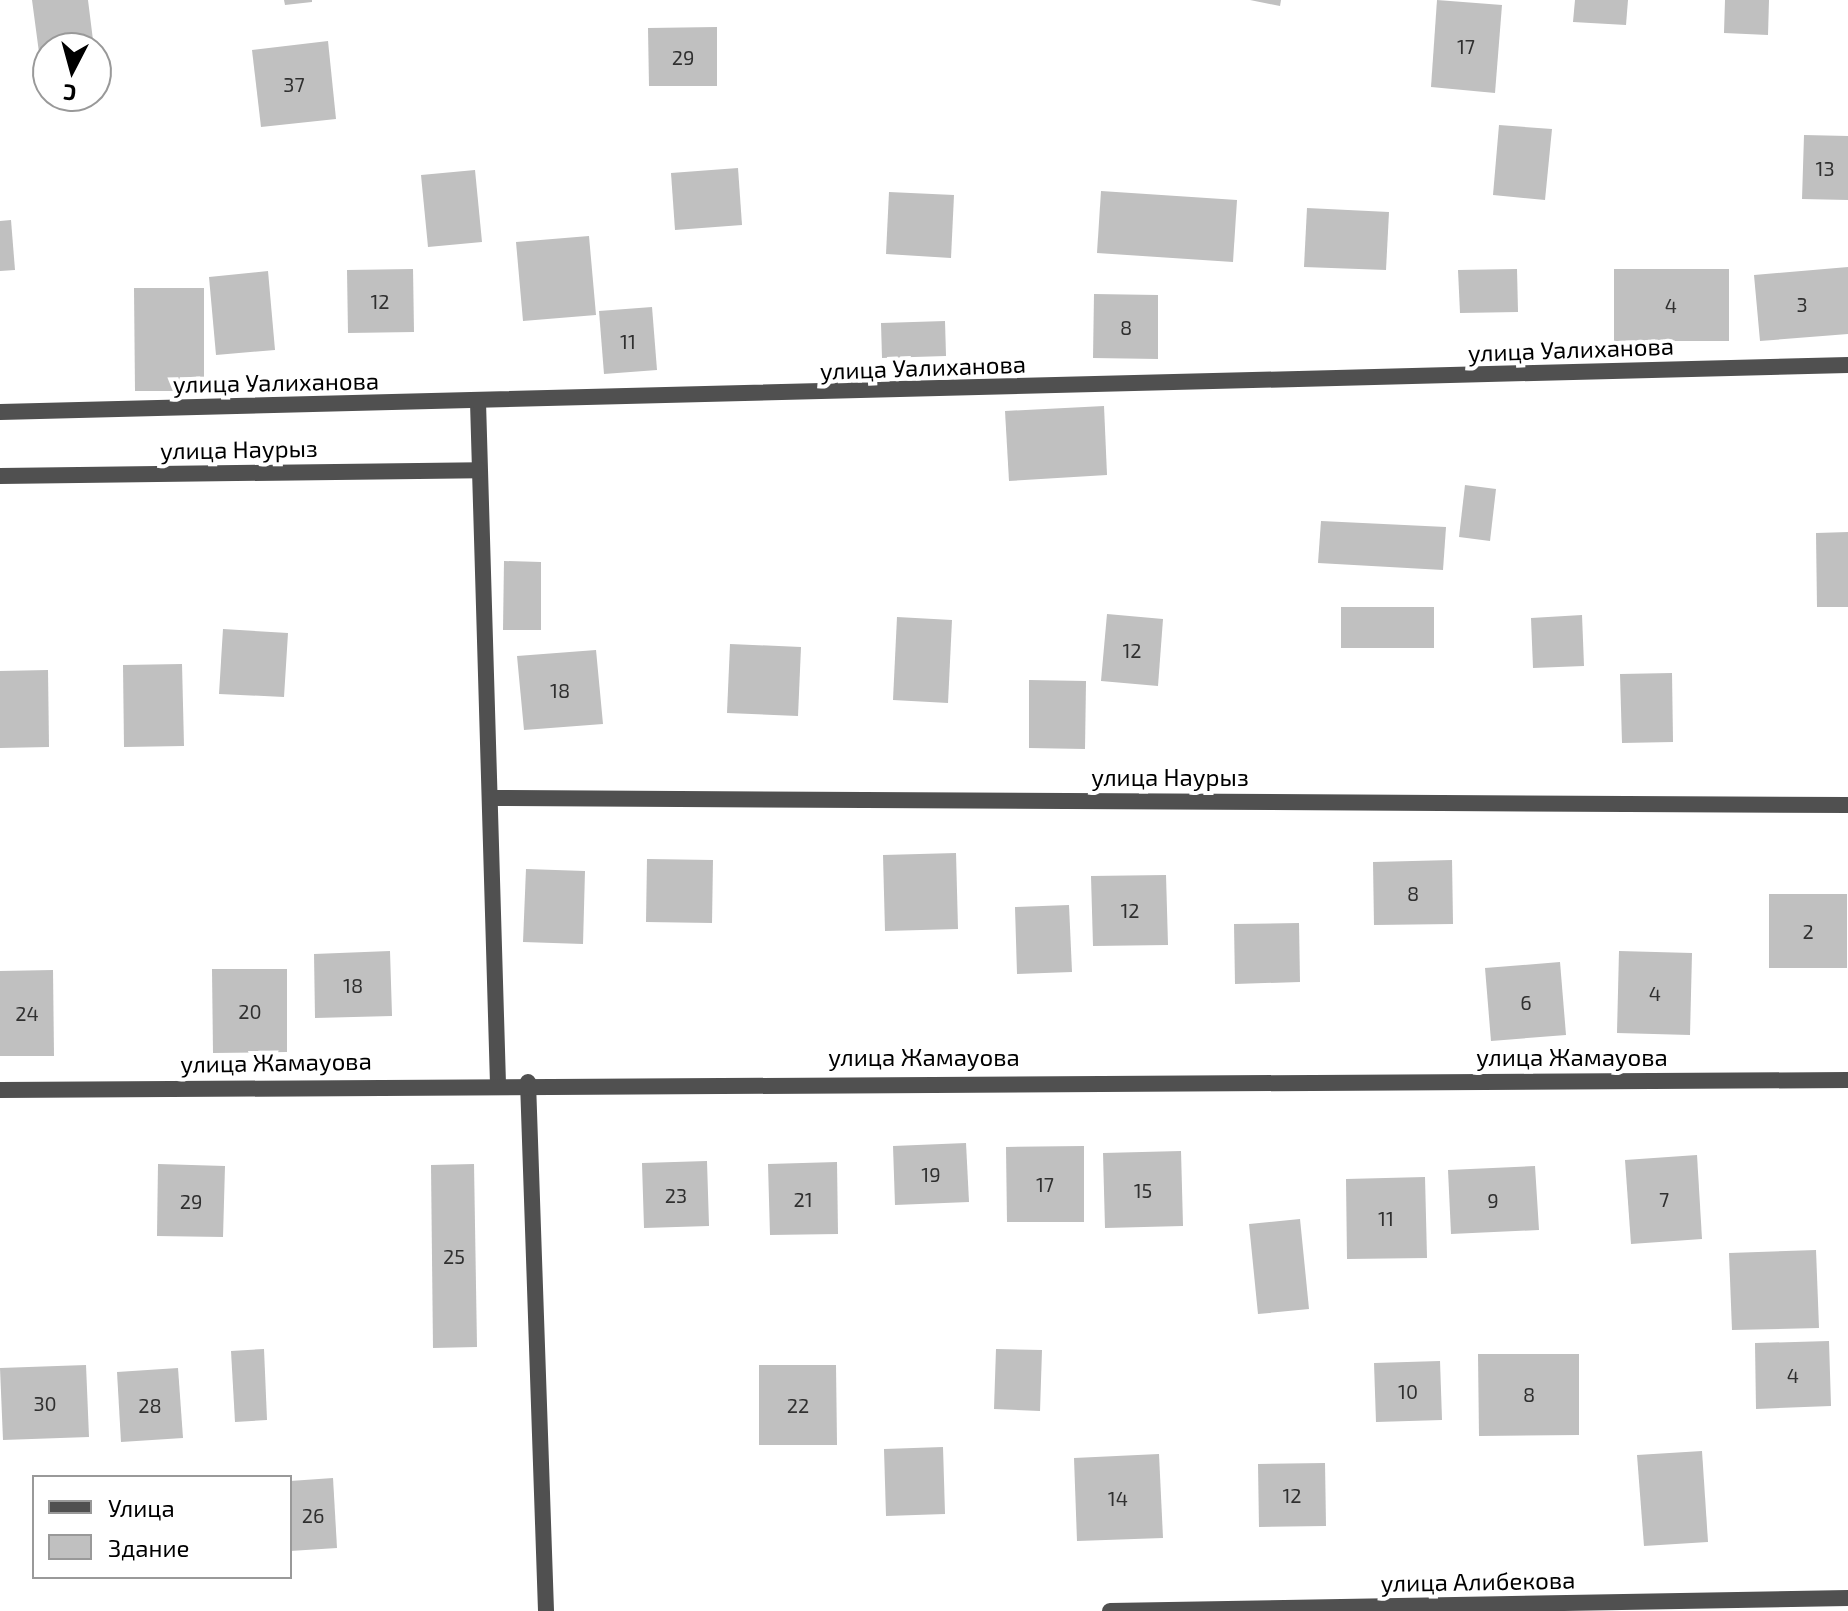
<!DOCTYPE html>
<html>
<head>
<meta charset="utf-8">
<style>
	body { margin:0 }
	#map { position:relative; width:1848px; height:1611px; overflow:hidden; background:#fff; font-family:"Exo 2",sans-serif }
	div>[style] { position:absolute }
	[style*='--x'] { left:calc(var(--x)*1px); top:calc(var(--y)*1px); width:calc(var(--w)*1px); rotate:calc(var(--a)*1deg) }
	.building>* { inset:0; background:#c0c0c0 }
	.minor>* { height:16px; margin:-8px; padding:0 8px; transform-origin:8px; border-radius:8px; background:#505050 }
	span { translate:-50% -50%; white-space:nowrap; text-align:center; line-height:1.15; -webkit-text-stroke:8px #fff; paint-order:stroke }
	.number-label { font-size:20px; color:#303030 }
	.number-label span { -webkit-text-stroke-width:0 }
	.street-label { font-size:24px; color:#000 }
	.legend { position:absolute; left:32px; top:1475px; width:260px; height:104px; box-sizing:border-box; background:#fff; border:2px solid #999; margin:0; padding:10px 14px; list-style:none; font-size:24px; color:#000 }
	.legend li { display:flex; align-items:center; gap:16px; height:40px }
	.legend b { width:40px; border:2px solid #999 }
	.north { position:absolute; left:32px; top:32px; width:80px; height:80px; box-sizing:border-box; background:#fff; border:2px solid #999; border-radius:50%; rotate:186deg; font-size:22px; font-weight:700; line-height:32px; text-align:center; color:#000 }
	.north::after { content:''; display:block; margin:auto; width:28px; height:36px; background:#000; clip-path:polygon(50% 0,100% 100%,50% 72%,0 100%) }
</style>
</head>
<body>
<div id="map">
	<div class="building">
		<div style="clip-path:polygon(32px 0,88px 0,94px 48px,48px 48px,48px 59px,40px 60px)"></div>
		<div style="clip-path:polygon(284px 0,312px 0,312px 2px,285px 5px)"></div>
		<div style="clip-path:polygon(1250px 0,1281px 0,1280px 6px)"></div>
		<div style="clip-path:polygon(1437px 0,1502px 5px,1495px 93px,1431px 87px)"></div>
		<div style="clip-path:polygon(1575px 0,1628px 0,1626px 25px,1573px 22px)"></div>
		<div style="clip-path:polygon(1725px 0,1769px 0,1768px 35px,1724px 33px)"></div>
		<div style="clip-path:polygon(717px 27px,717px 86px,649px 86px,648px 28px)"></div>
		<div style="clip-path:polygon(328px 41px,336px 119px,261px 127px,252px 50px)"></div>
		<div style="clip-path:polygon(1499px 125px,1552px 129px,1545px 200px,1493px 195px)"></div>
		<div style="clip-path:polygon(1804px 135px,1848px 136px,1848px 200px,1802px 199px)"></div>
		<div style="clip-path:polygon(738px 168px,742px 225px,675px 230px,671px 173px)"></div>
		<div style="clip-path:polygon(475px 170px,482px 242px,428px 247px,421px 175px)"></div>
		<div style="clip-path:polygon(1101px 191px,1237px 200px,1233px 262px,1097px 253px)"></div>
		<div style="clip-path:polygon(889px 192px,954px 195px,951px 258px,886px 254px)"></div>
		<div style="clip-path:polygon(1307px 208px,1389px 212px,1386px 270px,1304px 267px)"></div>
		<div style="clip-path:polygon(11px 220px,15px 270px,0 271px,0 221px)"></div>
		<div style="clip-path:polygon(589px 236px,596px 315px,523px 321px,516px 242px)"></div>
		<div style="clip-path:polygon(1848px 267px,1848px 334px,1760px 341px,1754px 275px)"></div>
		<div style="clip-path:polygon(413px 269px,414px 332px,348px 333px,347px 270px)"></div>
		<div style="clip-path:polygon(1517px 269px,1518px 312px,1460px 313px,1458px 270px)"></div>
		<div style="clip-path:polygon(1614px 269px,1729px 269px,1729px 341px,1614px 341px)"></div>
		<div style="clip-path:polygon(268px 271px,275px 350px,216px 355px,209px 277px)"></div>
		<div style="clip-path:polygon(134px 288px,204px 288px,204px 391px,135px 391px)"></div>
		<div style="clip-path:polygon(1094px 294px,1158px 295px,1158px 359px,1093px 358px)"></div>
		<div style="clip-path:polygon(652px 307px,657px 370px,604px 374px,599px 311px)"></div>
		<div style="clip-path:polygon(945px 321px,946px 356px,882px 358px,881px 323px)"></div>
		<div style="clip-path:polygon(1104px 406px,1107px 475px,1009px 481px,1005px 411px)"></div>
		<div style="clip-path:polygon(1465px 485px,1496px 489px,1490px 541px,1459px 537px)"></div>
		<div style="clip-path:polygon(1321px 521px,1446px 527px,1443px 570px,1318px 563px)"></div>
		<div style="clip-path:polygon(1848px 532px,1848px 607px,1817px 607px,1816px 533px)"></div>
		<div style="clip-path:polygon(504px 561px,541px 562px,541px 630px,503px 630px)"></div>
		<div style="clip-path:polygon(1341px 607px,1434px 607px,1434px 648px,1341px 648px)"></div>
		<div style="clip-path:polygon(1107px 614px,1163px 619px,1158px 686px,1101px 681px)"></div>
		<div style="clip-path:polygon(1582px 615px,1584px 666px,1533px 668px,1531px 618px)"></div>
		<div style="clip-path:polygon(897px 617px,952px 620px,948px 703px,893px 700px)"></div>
		<div style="clip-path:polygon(223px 629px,288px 633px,284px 697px,219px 694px)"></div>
		<div style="clip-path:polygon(730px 644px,801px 647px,798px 716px,727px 713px)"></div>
		<div style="clip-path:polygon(596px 650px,603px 724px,524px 730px,517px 656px)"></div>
		<div style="clip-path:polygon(182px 664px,184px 746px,124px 747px,123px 665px)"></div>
		<div style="clip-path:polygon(48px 670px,49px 747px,0 748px,0 671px)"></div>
		<div style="clip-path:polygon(1672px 673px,1673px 742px,1622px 743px,1620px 674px)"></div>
		<div style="clip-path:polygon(1029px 680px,1086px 681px,1085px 749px,1029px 748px)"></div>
		<div style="clip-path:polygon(956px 853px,958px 929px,885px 931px,883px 855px)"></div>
		<div style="clip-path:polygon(647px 859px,713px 860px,712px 923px,646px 922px)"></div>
		<div style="clip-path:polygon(1452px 860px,1453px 924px,1374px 925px,1373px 862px)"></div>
		<div style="clip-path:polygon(526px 869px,585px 871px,583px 944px,523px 942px)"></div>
		<div style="clip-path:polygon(1166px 875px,1168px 945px,1093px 946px,1091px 876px)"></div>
		<div style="clip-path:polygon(1769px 894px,1847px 894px,1847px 968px,1769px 968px)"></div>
		<div style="clip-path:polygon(1069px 905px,1072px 972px,1017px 974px,1015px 907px)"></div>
		<div style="clip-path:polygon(1299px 923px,1300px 982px,1235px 984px,1234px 924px)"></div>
		<div style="clip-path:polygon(390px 951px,392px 1016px,315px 1018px,314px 954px)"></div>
		<div style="clip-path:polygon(1619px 951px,1692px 953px,1690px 1035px,1617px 1033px)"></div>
		<div style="clip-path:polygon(1560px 962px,1566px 1035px,1491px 1041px,1485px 968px)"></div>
		<div style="clip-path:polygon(212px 969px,287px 969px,287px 1052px,213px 1053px)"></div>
		<div style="clip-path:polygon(53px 970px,54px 1056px,0 1056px,0 971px)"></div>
		<div style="clip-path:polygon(966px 1143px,969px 1202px,895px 1205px,893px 1146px)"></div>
		<div style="clip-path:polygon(1084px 1146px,1084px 1222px,1007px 1222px,1006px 1147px)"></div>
		<div style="clip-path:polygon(1181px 1151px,1183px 1226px,1105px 1228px,1103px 1153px)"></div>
		<div style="clip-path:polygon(1697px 1155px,1702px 1239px,1631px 1244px,1625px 1160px)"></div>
		<div style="clip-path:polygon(707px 1161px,709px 1226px,644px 1228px,642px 1163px)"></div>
		<div style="clip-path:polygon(837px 1162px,838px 1234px,770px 1235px,768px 1164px)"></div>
		<div style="clip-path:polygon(158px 1164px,225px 1166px,223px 1237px,157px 1236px)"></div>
		<div style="clip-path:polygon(474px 1164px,477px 1347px,433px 1348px,431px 1165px)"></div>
		<div style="clip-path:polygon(1535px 1166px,1539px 1230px,1451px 1234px,1448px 1170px)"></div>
		<div style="clip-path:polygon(1425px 1177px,1427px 1258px,1347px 1259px,1346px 1179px)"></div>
		<div style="clip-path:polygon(1300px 1219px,1309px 1309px,1258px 1314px,1249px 1224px)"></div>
		<div style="clip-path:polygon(1816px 1250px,1819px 1328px,1732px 1330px,1729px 1253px)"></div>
		<div style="clip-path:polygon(1829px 1341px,1831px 1406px,1756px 1409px,1755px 1343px)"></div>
		<div style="clip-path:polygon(264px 1349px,267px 1420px,235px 1422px,231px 1351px)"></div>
		<div style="clip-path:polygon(996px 1349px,1042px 1350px,1040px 1411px,994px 1409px)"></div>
		<div style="clip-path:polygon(1478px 1354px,1579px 1354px,1579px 1435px,1479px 1436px)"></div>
		<div style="clip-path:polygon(1440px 1361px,1442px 1420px,1376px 1422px,1374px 1363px)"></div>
		<div style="clip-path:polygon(86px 1365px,89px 1437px,3px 1440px,0 1368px)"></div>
		<div style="clip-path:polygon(759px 1365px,836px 1365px,837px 1445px,759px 1445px)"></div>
		<div style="clip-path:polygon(178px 1368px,183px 1438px,121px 1442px,117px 1372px)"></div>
		<div style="clip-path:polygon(943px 1447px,945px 1514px,886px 1516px,884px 1449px)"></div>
		<div style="clip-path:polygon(1702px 1451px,1708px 1542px,1644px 1546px,1637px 1455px)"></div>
		<div style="clip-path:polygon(1159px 1454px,1163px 1538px,1077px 1541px,1074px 1458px)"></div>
		<div style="clip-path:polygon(1325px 1463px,1326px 1526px,1259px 1527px,1258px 1464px)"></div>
		<div style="clip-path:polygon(333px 1478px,337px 1548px,290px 1551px,290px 1481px)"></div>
	</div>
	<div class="minor">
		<div style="--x:478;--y:402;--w:681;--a:88.32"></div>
		<div style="--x:0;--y:412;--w:1849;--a:-1.46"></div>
		<div style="--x:0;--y:476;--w:479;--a:-0.7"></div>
		<div style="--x:491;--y:798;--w:1357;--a:0.3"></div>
		<div style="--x:528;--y:1082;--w:529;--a:88.05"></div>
		<div style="--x:0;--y:1090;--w:1848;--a:-0.31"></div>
		<div style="--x:1110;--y:1611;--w:738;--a:-1.01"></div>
	</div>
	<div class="number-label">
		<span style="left:1466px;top:46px">17</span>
		<span style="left:683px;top:57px">29</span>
		<span style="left:294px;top:84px">37</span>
		<span style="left:1825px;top:168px">13</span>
		<span style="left:380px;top:301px">12</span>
		<span style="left:1802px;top:304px">3</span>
		<span style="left:1671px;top:305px">4</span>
		<span style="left:1126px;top:327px">8</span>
		<span style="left:628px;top:341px">11</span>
		<span style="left:1132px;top:650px">12</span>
		<span style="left:560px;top:690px">18</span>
		<span style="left:1413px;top:893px">8</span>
		<span style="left:1130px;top:910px">12</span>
		<span style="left:1808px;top:931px">2</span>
		<span style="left:353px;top:985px">18</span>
		<span style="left:1655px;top:993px">4</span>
		<span style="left:1526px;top:1002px">6</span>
		<span style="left:250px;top:1011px">20</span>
		<span style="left:27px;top:1013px">24</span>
		<span style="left:931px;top:1174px">19</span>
		<span style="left:1045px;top:1184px">17</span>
		<span style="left:1143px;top:1190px">15</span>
		<span style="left:676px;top:1195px">23</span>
		<span style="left:803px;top:1199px">21</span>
		<span style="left:1664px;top:1199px">7</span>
		<span style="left:1493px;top:1200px">9</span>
		<span style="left:191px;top:1201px">29</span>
		<span style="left:1386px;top:1218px">11</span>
		<span style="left:454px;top:1256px">25</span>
		<span style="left:1793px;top:1375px">4</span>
		<span style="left:1408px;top:1391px">10</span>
		<span style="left:1529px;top:1394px">8</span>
		<span style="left:45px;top:1403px">30</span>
		<span style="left:150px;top:1405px">28</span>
		<span style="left:798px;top:1405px">22</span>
		<span style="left:1292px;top:1495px">12</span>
		<span style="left:1118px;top:1498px">14</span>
		<span style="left:313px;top:1515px">26</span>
	</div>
	<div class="street-label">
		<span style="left:1571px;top:349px;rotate:-2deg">улица Уалиханова</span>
		<span style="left:923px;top:367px;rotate:-2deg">улица Уалиханова</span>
		<span style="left:276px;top:382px;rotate:-1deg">улица Уалиханова</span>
		<span style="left:239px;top:449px;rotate:-1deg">улица Наурыз</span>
		<span style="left:1170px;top:777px">улица Наурыз</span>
		<span style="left:924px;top:1057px">улица Жамауова</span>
		<span style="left:1572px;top:1057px">улица Жамауова</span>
		<span style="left:276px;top:1062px;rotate:-1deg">улица Жамауова</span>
		<span style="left:1478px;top:1581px;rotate:-1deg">улица Алибекова</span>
	</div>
	<ul class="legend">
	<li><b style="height:10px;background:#505050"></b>Улица</li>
	<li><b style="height:22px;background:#c0c0c0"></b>Здание</li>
	</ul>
	<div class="north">С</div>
</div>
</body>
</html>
